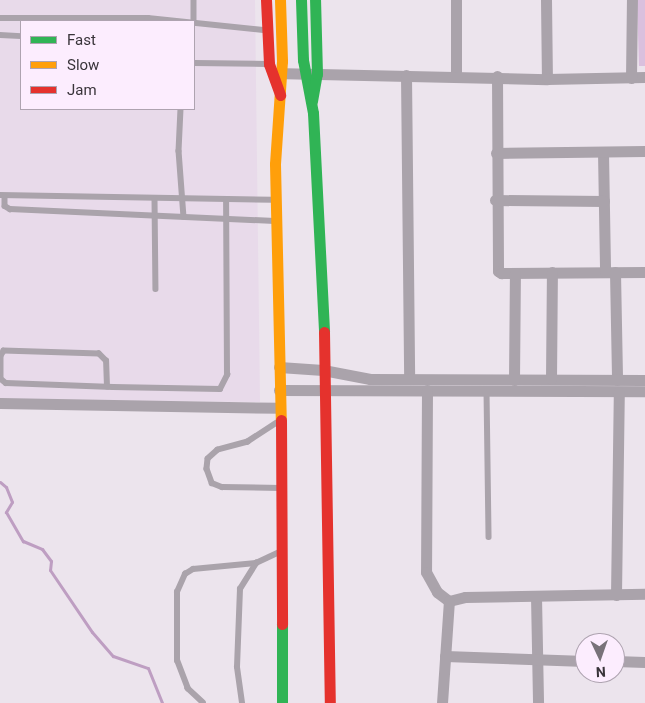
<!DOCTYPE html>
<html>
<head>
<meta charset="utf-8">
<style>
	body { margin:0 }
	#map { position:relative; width:645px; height:703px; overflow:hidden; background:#ece4ed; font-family:Roboto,sans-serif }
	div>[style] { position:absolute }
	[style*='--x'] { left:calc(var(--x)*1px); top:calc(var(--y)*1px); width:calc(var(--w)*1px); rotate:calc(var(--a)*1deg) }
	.built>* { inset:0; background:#e8daea }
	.green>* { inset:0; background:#dac0de }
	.stream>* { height:3px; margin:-1.5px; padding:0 1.5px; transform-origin:1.5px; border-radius:1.5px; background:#be9ec2 }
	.lane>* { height:5.5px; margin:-2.75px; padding:0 2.75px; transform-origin:2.75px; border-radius:2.75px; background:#aaa3ab }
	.street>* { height:11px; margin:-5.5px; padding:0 5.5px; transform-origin:5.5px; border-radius:5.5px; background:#aaa3ab }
	.fast>* { height:11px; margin:-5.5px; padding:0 5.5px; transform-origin:5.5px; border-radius:5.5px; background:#30b455 }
	.slow>* { height:11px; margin:-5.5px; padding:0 5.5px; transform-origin:5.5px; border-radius:5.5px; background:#ff9f0a }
	.jam>* { height:11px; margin:-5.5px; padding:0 5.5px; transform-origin:5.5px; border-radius:5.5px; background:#e5322d }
	span { translate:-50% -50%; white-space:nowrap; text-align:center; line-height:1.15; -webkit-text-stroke:4px #fcedfe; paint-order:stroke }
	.legend { position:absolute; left:20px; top:20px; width:175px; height:90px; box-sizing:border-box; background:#fcedfe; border:1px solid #aea3b0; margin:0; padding:6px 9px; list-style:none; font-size:15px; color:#39343a }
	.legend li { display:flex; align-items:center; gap:10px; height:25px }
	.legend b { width:25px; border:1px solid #aea3b0 }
	.north { position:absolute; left:575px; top:633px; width:50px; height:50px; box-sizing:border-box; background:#fcedfe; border:1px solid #aea3b0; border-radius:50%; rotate:177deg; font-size:14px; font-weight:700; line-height:20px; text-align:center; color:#39343a }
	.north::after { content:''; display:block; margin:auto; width:18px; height:22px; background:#787279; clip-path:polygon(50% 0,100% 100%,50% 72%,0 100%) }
</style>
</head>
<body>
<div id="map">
	<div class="built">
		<div style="clip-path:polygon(evenodd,0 0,255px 0,260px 402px,0 400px,0 0,21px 21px,194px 21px,194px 109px,21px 109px,21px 21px)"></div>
	</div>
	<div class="green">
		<div style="clip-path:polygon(637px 0,645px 0,645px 66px,639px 66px)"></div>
	</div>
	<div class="stream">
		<div style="--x:0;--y:482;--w:8;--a:40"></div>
		<div style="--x:6;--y:487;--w:16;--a:68"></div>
		<div style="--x:12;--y:502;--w:12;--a:121"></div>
		<div style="--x:6;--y:512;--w:34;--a:60"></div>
		<div style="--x:23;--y:541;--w:21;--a:23"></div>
		<div style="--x:42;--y:549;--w:15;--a:53"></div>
		<div style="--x:51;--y:561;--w:9;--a:96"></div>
		<div style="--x:50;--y:570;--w:75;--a:55.9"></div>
		<div style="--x:92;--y:632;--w:32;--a:49"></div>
		<div style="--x:113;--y:656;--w:37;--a:19"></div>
		<div style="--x:148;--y:668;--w:38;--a:68"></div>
	</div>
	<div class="lane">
		<div style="--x:194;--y:0;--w:20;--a:90"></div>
		<div style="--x:0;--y:18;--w:148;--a:0"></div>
		<div style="--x:148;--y:18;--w:118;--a:5.9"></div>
		<div style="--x:0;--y:35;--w:21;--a:3"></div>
		<div style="--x:194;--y:63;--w:73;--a:0.8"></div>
		<div style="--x:181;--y:109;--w:42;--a:92.7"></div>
		<div style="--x:179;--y:151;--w:66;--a:85.7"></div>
		<div style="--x:0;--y:195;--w:273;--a:1"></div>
		<div style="--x:5;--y:197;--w:9;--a:90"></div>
		<div style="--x:5;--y:206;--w:6;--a:31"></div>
		<div style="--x:10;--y:209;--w:265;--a:2.6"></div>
		<div style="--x:155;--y:199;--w:90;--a:89.4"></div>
		<div style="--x:107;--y:387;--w:26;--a:-92"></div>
		<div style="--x:106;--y:361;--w:10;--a:-135"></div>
		<div style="--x:99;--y:354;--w:95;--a:-178.2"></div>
		<div style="--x:4;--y:351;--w:6;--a:121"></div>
		<div style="--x:1;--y:356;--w:23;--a:90"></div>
		<div style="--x:1;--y:379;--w:6;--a:39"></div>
		<div style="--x:6;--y:383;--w:107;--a:2.1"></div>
		<div style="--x:113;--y:387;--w:107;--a:1.1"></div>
		<div style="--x:220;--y:389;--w:16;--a:-63"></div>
		<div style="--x:227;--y:375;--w:175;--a:-90.3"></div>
		<div style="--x:487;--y:391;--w:146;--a:89.2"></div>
		<div style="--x:277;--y:423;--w:35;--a:147"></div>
		<div style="--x:248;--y:442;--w:31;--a:165"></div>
		<div style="--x:218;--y:450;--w:13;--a:138"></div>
		<div style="--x:208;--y:459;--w:10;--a:96"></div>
		<div style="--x:207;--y:469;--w:15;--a:70"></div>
		<div style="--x:212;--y:483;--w:11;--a:22"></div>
		<div style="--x:222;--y:487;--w:59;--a:1"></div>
		<div style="--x:203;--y:703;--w:21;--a:-137"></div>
		<div style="--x:188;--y:689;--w:30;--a:-111"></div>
		<div style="--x:177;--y:661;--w:69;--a:-90"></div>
		<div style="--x:177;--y:592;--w:20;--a:-66"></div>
		<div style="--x:185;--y:574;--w:9;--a:-32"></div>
		<div style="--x:193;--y:569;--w:63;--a:-5.4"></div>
		<div style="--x:242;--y:703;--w:36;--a:-98"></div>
		<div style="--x:237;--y:667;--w:78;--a:-87.8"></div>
		<div style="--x:240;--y:589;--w:31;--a:-58"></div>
		<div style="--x:256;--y:563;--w:26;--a:-25"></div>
	</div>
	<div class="street">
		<div style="--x:456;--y:0;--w:75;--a:90"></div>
		<div style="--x:546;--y:0;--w:79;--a:89.3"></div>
		<div style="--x:274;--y:73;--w:273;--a:1.3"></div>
		<div style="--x:547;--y:79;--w:98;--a:-1.2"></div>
		<div style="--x:406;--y:75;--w:303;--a:89.4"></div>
		<div style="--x:497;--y:76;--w:195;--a:89.7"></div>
		<div style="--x:498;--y:271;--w:4;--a:34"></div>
		<div style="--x:501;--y:273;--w:144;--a:-0.4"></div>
		<div style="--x:631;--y:78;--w:78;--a:-89.3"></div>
		<div style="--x:603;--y:152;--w:120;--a:89"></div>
		<div style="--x:496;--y:153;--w:149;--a:-0.8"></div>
		<div style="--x:495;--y:200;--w:109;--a:0.5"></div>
		<div style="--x:615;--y:272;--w:108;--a:88.9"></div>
		<div style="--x:279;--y:367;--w:44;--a:3.9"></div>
		<div style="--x:323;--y:370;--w:48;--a:10.8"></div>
		<div style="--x:370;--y:379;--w:275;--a:0.2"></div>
		<div style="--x:551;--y:379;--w:107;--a:-89.5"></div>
		<div style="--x:514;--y:380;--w:107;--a:-89.5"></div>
		<div style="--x:279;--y:390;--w:366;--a:0.2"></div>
		<div style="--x:427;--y:390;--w:182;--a:90.3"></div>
		<div style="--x:426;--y:572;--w:23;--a:61"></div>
		<div style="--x:437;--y:592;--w:15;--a:37"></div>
		<div style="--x:0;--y:403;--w:279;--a:1"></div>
		<div style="--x:616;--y:595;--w:203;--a:-89.2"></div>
		<div style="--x:536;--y:596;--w:107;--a:88.9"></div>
		<div style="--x:449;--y:601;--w:16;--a:-14"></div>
		<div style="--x:465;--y:597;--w:180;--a:-1"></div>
		<div style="--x:445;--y:656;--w:140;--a:2"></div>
		<div style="--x:615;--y:661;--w:30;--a:2"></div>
		<div style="--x:442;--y:703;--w:102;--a:-86.1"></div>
	</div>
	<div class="fast">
		<div style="--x:301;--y:0;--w:60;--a:88.1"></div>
		<div style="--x:303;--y:60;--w:54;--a:79.3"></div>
		<div style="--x:313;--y:113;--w:219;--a:87.1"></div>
		<div style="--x:312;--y:101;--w:27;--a:-80"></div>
		<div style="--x:317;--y:74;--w:74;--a:-91.5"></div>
		<div style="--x:282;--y:703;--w:79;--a:-90"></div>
	</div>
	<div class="slow">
		<div style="--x:280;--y:0;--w:61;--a:88.1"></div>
		<div style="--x:282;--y:61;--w:103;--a:93.9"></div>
		<div style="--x:275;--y:164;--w:256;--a:88.7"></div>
	</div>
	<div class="jam">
		<div style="--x:266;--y:0;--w:64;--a:87.3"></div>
		<div style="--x:269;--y:64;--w:33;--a:70"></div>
		<div style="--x:324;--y:332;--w:371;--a:89.1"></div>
		<div style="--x:281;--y:420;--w:204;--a:89.7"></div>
	</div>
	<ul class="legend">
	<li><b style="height:6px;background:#30b455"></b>Fast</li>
	<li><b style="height:6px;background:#ff9f0a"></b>Slow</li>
	<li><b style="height:6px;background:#e5322d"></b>Jam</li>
	</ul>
	<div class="north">N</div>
</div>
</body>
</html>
